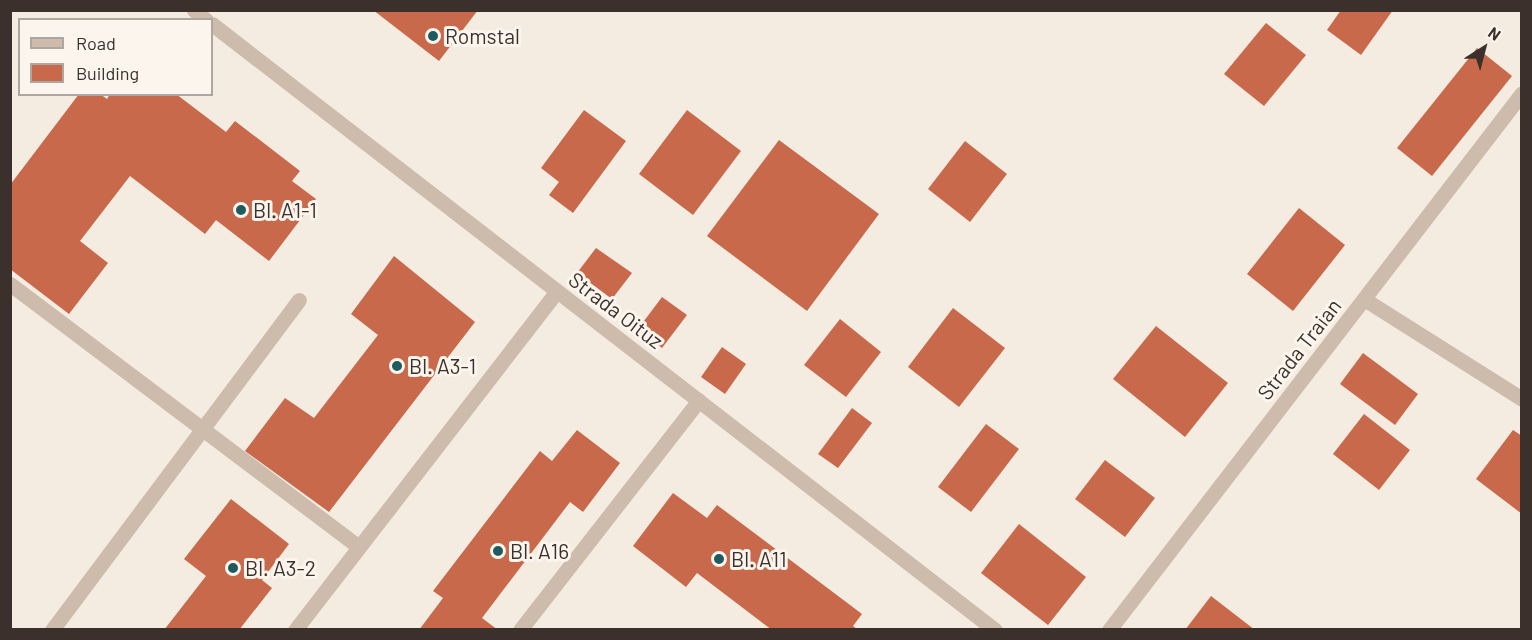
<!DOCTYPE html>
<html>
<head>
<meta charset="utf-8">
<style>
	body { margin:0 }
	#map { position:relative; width:1532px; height:640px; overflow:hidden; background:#f4ebe1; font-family:Barlow,sans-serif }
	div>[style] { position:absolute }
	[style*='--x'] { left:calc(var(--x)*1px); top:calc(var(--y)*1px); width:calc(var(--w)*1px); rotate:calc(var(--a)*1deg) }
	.building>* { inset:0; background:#c8694b }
	.lane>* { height:15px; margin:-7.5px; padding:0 7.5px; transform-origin:7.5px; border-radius:7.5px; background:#cdbbac }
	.street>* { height:15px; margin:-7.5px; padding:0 7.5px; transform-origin:7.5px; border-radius:7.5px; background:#cdbbac }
	.dots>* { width:16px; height:16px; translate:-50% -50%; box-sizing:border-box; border:3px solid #fbf5ee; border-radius:50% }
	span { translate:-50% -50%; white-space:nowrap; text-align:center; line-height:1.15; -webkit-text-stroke:6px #fbf5ee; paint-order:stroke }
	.poi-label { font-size:21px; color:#3b302b }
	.left { translate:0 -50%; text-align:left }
	.street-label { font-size:21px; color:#3b302b }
	.frame { position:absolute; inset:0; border:12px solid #3b302b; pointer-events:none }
	.legend { position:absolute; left:18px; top:18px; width:195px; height:78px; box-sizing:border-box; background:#fbf5ee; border:2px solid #aea6a0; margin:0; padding:8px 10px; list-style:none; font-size:18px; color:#3b302b }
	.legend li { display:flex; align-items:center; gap:12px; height:30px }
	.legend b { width:30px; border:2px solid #aea6a0 }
	.north { position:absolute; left:1454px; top:18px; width:60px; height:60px; -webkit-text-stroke:4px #fbf5ee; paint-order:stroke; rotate:36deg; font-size:16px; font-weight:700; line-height:24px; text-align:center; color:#3b302b }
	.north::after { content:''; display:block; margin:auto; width:21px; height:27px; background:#3b302b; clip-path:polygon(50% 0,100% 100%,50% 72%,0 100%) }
</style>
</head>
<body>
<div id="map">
	<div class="building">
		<div style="clip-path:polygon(373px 10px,478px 10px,439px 61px)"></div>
		<div style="clip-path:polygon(1341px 10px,1393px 10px,1361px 55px,1327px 30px)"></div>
		<div style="clip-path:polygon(1266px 23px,1306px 55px,1264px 106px,1224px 74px)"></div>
		<div style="clip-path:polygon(1477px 48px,1512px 76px,1432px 176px,1397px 148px)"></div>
		<div style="clip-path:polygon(79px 94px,100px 94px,107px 99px,110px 94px,176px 94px,226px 132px,235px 121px,300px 171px,292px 181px,316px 199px,269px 261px,216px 220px,205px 234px,130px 176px,80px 241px,108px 263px,69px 314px,10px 269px,10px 185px)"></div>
		<div style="clip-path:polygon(584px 110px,626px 141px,573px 213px,549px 195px,559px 182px,541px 168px)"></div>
		<div style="clip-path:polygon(687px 110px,741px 151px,693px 215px,639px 174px)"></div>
		<div style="clip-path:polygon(779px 140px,879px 214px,807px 311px,707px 236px)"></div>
		<div style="clip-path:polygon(965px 141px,1007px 174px,970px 222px,928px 189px)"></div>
		<div style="clip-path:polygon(1299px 208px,1345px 245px,1293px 311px,1247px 274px)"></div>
		<div style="clip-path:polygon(596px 248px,632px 273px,612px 299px,577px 273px)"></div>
		<div style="clip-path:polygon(394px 256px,475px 322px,329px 512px,245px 451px,285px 398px,314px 418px,378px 335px,351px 314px)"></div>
		<div style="clip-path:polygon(662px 297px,687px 315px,662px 348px,638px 329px)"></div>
		<div style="clip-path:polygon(953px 308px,1005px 348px,959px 407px,908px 367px)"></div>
		<div style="clip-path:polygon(840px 319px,881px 352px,846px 397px,804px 365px)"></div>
		<div style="clip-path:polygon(1156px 326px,1228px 383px,1185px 437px,1113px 379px)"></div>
		<div style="clip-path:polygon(722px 347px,746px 364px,725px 394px,701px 377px)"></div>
		<div style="clip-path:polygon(1363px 353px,1418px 394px,1395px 425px,1340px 384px)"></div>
		<div style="clip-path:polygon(852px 408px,872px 423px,838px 468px,818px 454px)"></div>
		<div style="clip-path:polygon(1364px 414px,1410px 450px,1379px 490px,1333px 454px)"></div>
		<div style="clip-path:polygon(986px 424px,1019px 449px,971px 512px,938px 487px)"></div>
		<div style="clip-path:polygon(577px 430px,620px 463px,583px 512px,570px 502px,482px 618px,498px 630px,419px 630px,443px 598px,433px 591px,540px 451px,552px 461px)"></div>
		<div style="clip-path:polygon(1513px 430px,1522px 436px,1522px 514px,1476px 479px)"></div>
		<div style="clip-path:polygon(1105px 460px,1155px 498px,1125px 537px,1075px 499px)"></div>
		<div style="clip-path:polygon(673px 493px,707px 518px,717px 505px,862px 614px,853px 626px,858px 630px,772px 630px,697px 573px,686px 587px,633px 546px)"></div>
		<div style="clip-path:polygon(231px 499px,289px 544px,262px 580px,272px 588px,239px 630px,164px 630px,206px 576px,184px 559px)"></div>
		<div style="clip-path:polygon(1019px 524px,1086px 577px,1048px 625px,981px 573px)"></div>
		<div style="clip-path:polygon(1211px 596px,1255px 630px,1185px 630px)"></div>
	</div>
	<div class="lane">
		<div style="--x:10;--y:284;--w:437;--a:37"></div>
		<div style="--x:1364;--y:299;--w:187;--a:32.3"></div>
		<div style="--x:52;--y:630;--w:412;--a:-53.2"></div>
		<div style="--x:520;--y:630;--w:291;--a:-52.1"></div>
	</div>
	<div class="street">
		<div style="--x:194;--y:10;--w:16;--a:40"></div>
		<div style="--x:212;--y:24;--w:990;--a:37.74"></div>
		<div style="--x:295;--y:630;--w:428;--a:-52.3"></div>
		<div style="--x:1109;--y:630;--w:677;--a:-52.44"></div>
	</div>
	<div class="dots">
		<div style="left:433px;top:36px;background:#1f5a5e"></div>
		<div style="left:241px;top:210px;background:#1f5a5e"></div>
		<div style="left:397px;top:366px;background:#1f5a5e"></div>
		<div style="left:498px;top:551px;background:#1f5a5e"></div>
		<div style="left:719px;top:559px;background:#1f5a5e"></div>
		<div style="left:233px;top:568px;background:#1f5a5e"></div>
	</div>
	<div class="poi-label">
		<span class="left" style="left:445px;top:36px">Romstal</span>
		<span class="left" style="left:253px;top:210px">Bl. A1-1</span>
		<span class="left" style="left:409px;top:366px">Bl. A3-1</span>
		<span class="left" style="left:510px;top:551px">Bl. A16</span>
		<span class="left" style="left:731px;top:559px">Bl. A11</span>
		<span class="left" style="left:245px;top:568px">Bl. A3-2</span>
	</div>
	<div class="street-label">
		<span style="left:616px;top:310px;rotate:37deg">Strada Oituz</span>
		<span style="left:1299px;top:349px;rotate:-52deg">Strada Traian</span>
	</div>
	<div class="frame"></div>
	<ul class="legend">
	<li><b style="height:8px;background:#cdbbac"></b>Road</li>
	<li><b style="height:16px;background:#c8694b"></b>Building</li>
	</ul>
	<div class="north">N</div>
</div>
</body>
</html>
